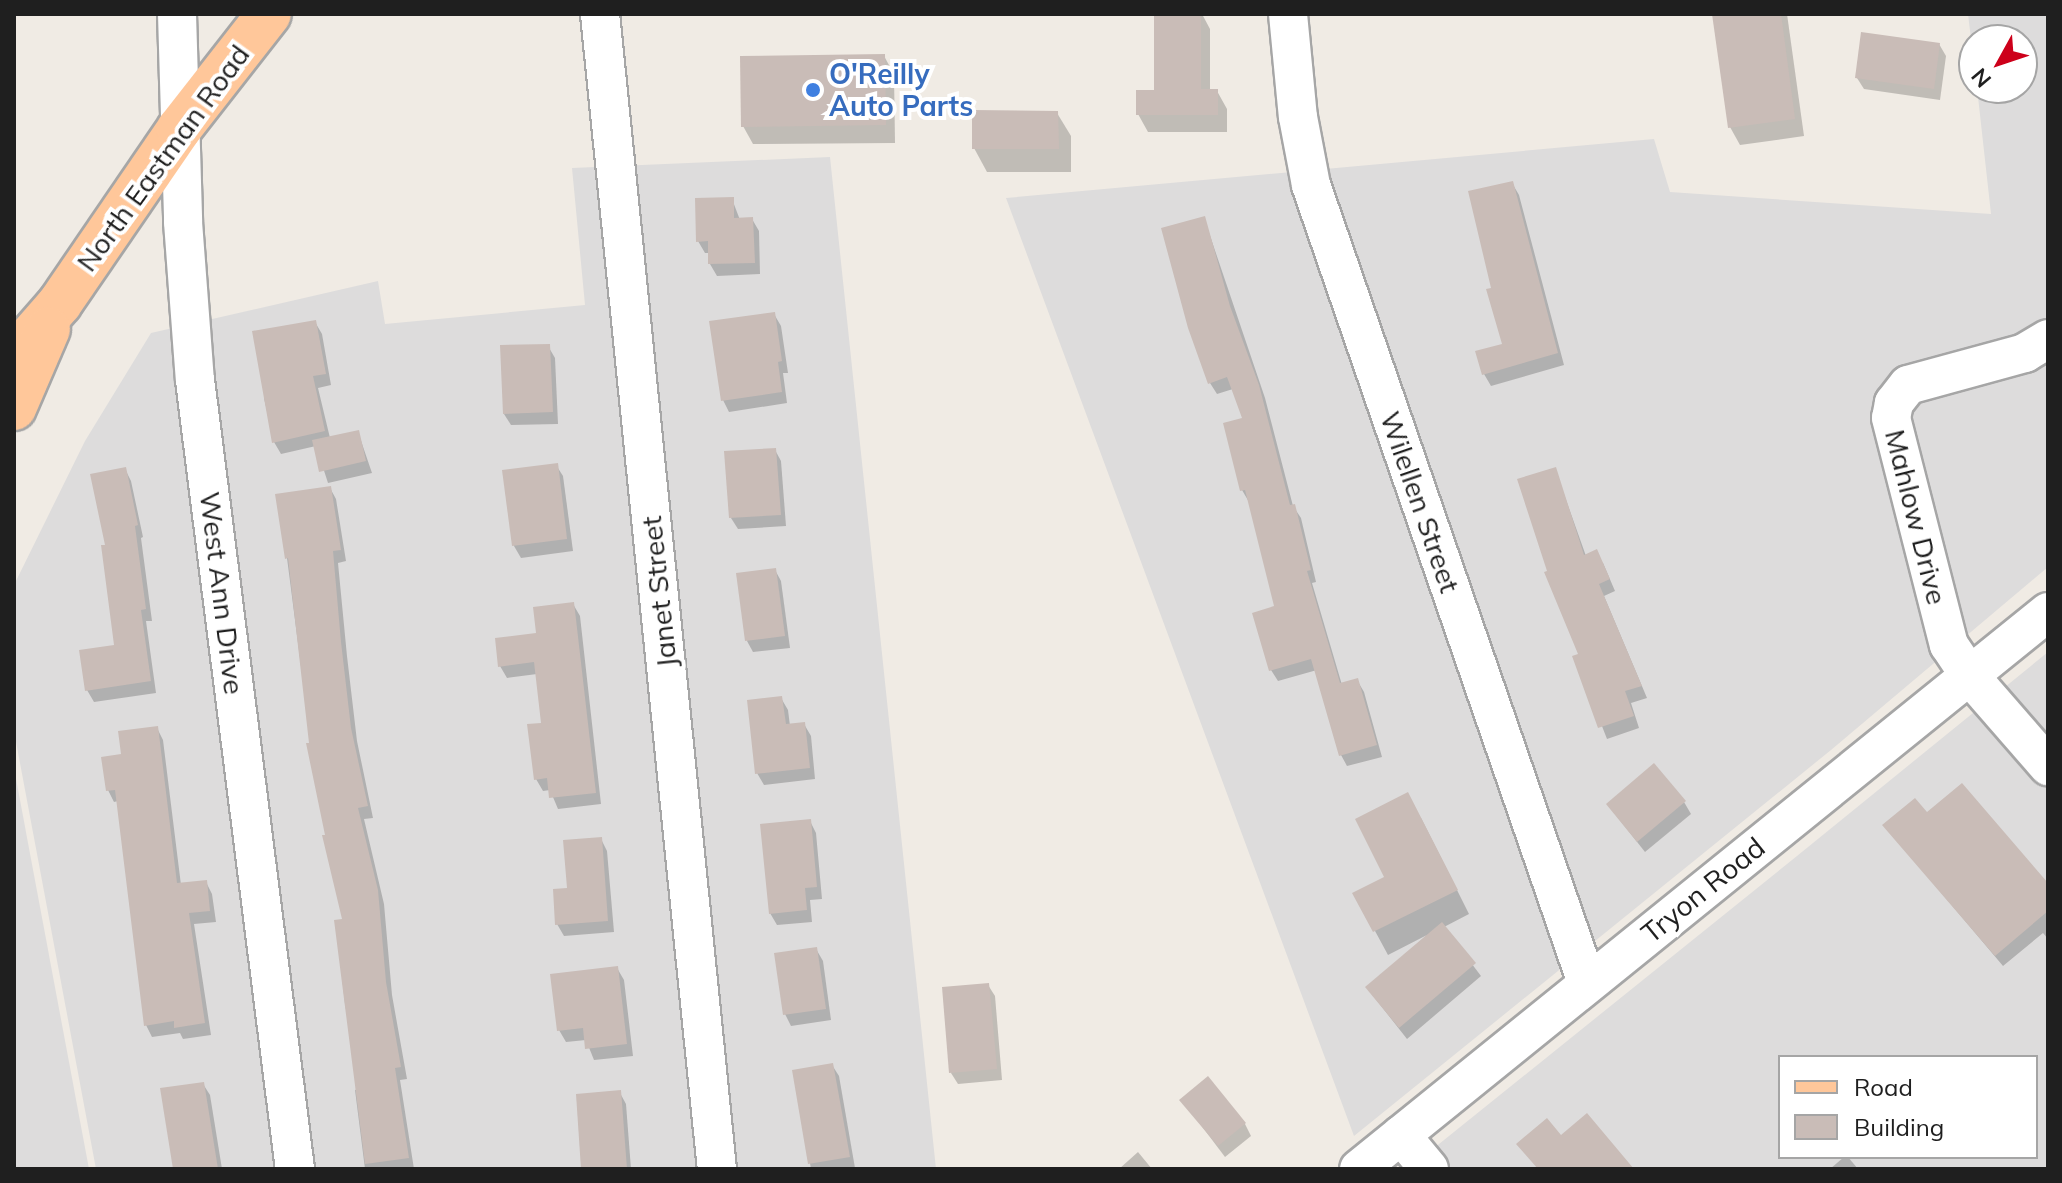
<!DOCTYPE html>
<html>
<head>
<meta charset="utf-8">
<style>
	body { margin:0 }
	#map { position:relative; width:2062px; height:1183px; overflow:hidden; background:#f0ebe4; font-family:Mulish,sans-serif }
	div>[style] { position:absolute }
	[style*='--x'] { left:calc(var(--x)*1px); top:calc(var(--y)*1px); width:calc(var(--w)*1px); rotate:calc(var(--a)*1deg) }
	.residential>* { inset:0; background:#dddcdc }
	.shadow>* { inset:0; background:#0003 }
	.building>* { inset:0; background:#c9bcb7 }
	.roads { filter:drop-shadow(2px 0 #a6a6a6) drop-shadow(-2px 0 #a6a6a6) drop-shadow(0 2px #a6a6a6) drop-shadow(0 -2px #a6a6a6) }
	.minor>* { height:38px; margin:-19px; padding:0 19px; transform-origin:19px; border-radius:19px; background:#fff }
	.major>* { height:44px; margin:-22px; padding:0 22px; transform-origin:22px; border-radius:22px; background:#ffc79a }
	.dots>* { width:22px; height:22px; translate:-50% -50%; box-sizing:border-box; border:4px solid #fff; border-radius:50% }
	span { translate:-50% -50%; white-space:nowrap; text-align:center; line-height:1.15; -webkit-text-stroke:8px #fff; paint-order:stroke }
	.shop-label { font-size:28px; color:#366cbe; font-weight:700 }
	.left { translate:0 -50%; text-align:left }
	.street-label { font-size:28px; color:#1f1f1f }
	.frame { position:absolute; inset:0; border:16px solid #1f1f1f; pointer-events:none }
	.legend { position:absolute; left:1778px; top:1055px; width:260px; height:104px; box-sizing:border-box; background:#fff; border:2px solid #a5a5a5; margin:0; padding:10px 14px; list-style:none; font-size:24px; color:#1f1f1f }
	.legend li { display:flex; align-items:center; gap:16px; height:40px }
	.legend b { width:40px; border:2px solid #a5a5a5 }
	.north { position:absolute; left:1958px; top:24px; width:80px; height:80px; box-sizing:border-box; background:#fff; border:2px solid #a5a5a5; border-radius:50%; rotate:230deg; font-size:22px; font-weight:700; line-height:32px; text-align:center; color:#1f1f1f }
	.north::after { content:''; display:block; margin:auto; width:28px; height:36px; background:#cd001a; clip-path:polygon(50% 0,100% 100%,50% 72%,0 100%) }
</style>
</head>
<body>
<div id="map">
	<div class="residential">
		<div style="clip-path:polygon(1968px 14px,2048px 14px,2048px 567px,1831px 750px,1354px 1136px,1006px 198px,1654px 139px,1670px 192px,1991px 214px,1977px 88px,2022px 88px,2022px 40px,1974px 40px,1974px 64px)"></div>
		<div style="clip-path:polygon(830px 157px,936px 1169px,96px 1169px,14px 731px,14px 585px,85px 441px,151px 333px,378px 281px,385px 324px,585px 305px,572px 168px)"></div>
		<div style="clip-path:polygon(evenodd,2048px 652px,2048px 1169px,1408px 1169px,1797px 856px,2048px 652px,1780px 1057px,2036px 1057px,2036px 1157px,1780px 1157px,1780px 1057px)"></div>
		<div style="clip-path:polygon(14px 768px,89px 1169px,14px 1169px)"></div>
	</div>
	<div class="shadow">
		<div style="clip-path:polygon(1156px 14px,1202px 14px,1210px 29px,1210px 91px,1217px 91px,1227px 109px,1227px 132px,1148px 132px,1138px 114px,1156px 92px)"></div>
		<div style="clip-path:polygon(1715px 14px,1787px 14px,1804px 136px,1740px 145px,1730px 127px)"></div>
		<div style="clip-path:polygon(1939px 44px,1946px 56px,1940px 100px,1864px 89px,1857px 78px)"></div>
		<div style="clip-path:polygon(884px 56px,894px 74px,895px 143px,753px 144px,743px 126px)"></div>
		<div style="clip-path:polygon(1057px 113px,1071px 136px,1071px 172px,987px 172px,974px 148px)"></div>
		<div style="clip-path:polygon(1512px 183px,1519px 195px,1564px 365px,1491px 386px,1484px 374px,1504px 345px,1493px 289px)"></div>
		<div style="clip-path:polygon(732px 199px,740px 220px,752px 219px,759px 231px,760px 274px,717px 276px,710px 264px,710px 253px,705px 253px,698px 241px)"></div>
		<div style="clip-path:polygon(1204px 218px,1265px 398px,1293px 506px,1301px 518px,1316px 582px,1312px 583px,1342px 685px,1357px 680px,1364px 692px,1382px 757px,1347px 766px,1341px 755px,1317px 670px,1278px 681px,1271px 670px,1277px 608px,1249px 502px,1242px 490px,1245px 420px,1233px 389px,1217px 394px,1210px 383px)"></div>
		<div style="clip-path:polygon(774px 314px,781px 326px,788px 373px,783px 373px,787px 403px,729px 412px,723px 400px)"></div>
		<div style="clip-path:polygon(315px 322px,322px 334px,331px 385px,318px 388px,330px 438px,358px 432px,372px 473px,328px 483px,316px 446px,281px 454px,274px 442px,264px 398px)"></div>
		<div style="clip-path:polygon(548px 346px,555px 358px,558px 424px,511px 425px,504px 414px)"></div>
		<div style="clip-path:polygon(775px 450px,781px 461px,786px 526px,738px 529px,731px 518px)"></div>
		<div style="clip-path:polygon(556px 465px,563px 476px,573px 551px,521px 558px,514px 546px,505px 472px)"></div>
		<div style="clip-path:polygon(125px 469px,131px 481px,143px 537px,141px 538px,152px 621px,146px 621px,156px 693px,94px 702px,87px 690px,116px 646px)"></div>
		<div style="clip-path:polygon(1555px 469px,1586px 556px,1603px 563px,1615px 591px,1604px 596px,1647px 698px,1631px 703px,1639px 728px,1607px 739px,1575px 657px,1581px 655px,1550px 572px)"></div>
		<div style="clip-path:polygon(330px 488px,336px 499px,346px 561px,338px 563px,347px 656px,357px 741px,373px 818px,364px 819px,384px 904px,392px 995px,407px 1079px,400px 1080px,414px 1169px,365px 1169px,355px 1090px,360px 1089px,345px 1004px,336px 922px,345px 921px,311px 744px,287px 558px)"></div>
		<div style="clip-path:polygon(775px 570px,781px 581px,790px 648px,753px 652px,747px 641px)"></div>
		<div style="clip-path:polygon(573px 604px,580px 616px,601px 804px,558px 809px,550px 790px,543px 791px,536px 779px,543px 724px,537px 674px,507px 678px,500px 666px)"></div>
		<div style="clip-path:polygon(781px 698px,788px 710px,790px 726px,804px 724px,811px 736px,815px 779px,764px 785px,757px 773px)"></div>
		<div style="clip-path:polygon(157px 728px,163px 740px,181px 885px,206px 882px,212px 894px,216px 922px,194px 924px,211px 1035px,183px 1039px,180px 1033px,152px 1037px,146px 1025px,118px 801px,114px 802px,108px 790px,123px 756px)"></div>
		<div style="clip-path:polygon(1684px 802px,1691px 814px,1645px 852px,1608px 805px)"></div>
		<div style="clip-path:polygon(1421px 818px,1469px 914px,1444px 927px,1481px 976px,1407px 1039px,1367px 988px,1427px 935px,1388px 955px,1355px 894px,1387px 878px)"></div>
		<div style="clip-path:polygon(810px 821px,816px 833px,822px 899px,810px 900px,812px 922px,777px 925px,770px 913px)"></div>
		<div style="clip-path:polygon(1885px 826px,2048px 885px,2048px 939px,2043px 933px,2003px 966px)"></div>
		<div style="clip-path:polygon(601px 839px,607px 851px,614px 932px,564px 936px,557px 924px,569px 890px)"></div>
		<div style="clip-path:polygon(816px 949px,823px 961px,831px 1020px,791px 1026px,785px 1014px)"></div>
		<div style="clip-path:polygon(617px 968px,624px 980px,633px 1056px,594px 1060px,586px 1040px,566px 1042px,559px 1030px)"></div>
		<div style="clip-path:polygon(988px 985px,995px 996px,1002px 1080px,958px 1084px,951px 1073px)"></div>
		<div style="clip-path:polygon(832px 1065px,839px 1076px,855px 1168px,811px 1169px,794px 1071px)"></div>
		<div style="clip-path:polygon(203px 1084px,210px 1095px,222px 1169px,175px 1169px)"></div>
		<div style="clip-path:polygon(620px 1093px,626px 1104px,631px 1169px,584px 1169px)"></div>
		<div style="clip-path:polygon(1182px 1100px,1245px 1124px,1251px 1136px,1225px 1157px)"></div>
		<div style="clip-path:polygon(1138px 1152px,1152px 1169px,1119px 1169px)"></div>
		<div style="clip-path:polygon(1844px 1157px,1848px 1157px,1858px 1169px,1830px 1169px)"></div>
	</div>
	<div class="building">
		<div style="clip-path:polygon(1154px 14px,1201px 14px,1201px 89px,1218px 89px,1218px 115px,1136px 115px,1136px 90px,1154px 90px)"></div>
		<div style="clip-path:polygon(1712px 14px,1781px 14px,1795px 119px,1728px 128px)"></div>
		<div style="clip-path:polygon(1861px 32px,1940px 43px,1934px 89px,1855px 78px)"></div>
		<div style="clip-path:polygon(885px 54px,886px 125px,741px 127px,740px 56px)"></div>
		<div style="clip-path:polygon(972px 110px,1058px 111px,1059px 149px,972px 149px)"></div>
		<div style="clip-path:polygon(1513px 181px,1558px 353px,1482px 375px,1475px 351px,1502px 344px,1486px 289px,1491px 288px,1468px 191px)"></div>
		<div style="clip-path:polygon(734px 197px,734px 218px,753px 217px,755px 263px,708px 264px,708px 241px,696px 242px,695px 198px)"></div>
		<div style="clip-path:polygon(1205px 216px,1230px 306px,1259px 385px,1290px 505px,1295px 504px,1311px 570px,1307px 571px,1340px 683px,1358px 678px,1377px 745px,1339px 756px,1311px 659px,1269px 671px,1252px 613px,1274px 606px,1245px 490px,1240px 491px,1223px 423px,1242px 418px,1227px 377px,1208px 384px,1188px 328px,1161px 228px)"></div>
		<div style="clip-path:polygon(775px 312px,782px 361px,778px 362px,782px 392px,721px 401px,709px 321px)"></div>
		<div style="clip-path:polygon(316px 320px,326px 374px,313px 376px,325px 431px,272px 443px,252px 331px)"></div>
		<div style="clip-path:polygon(550px 344px,553px 412px,503px 414px,500px 345px)"></div>
		<div style="clip-path:polygon(359px 430px,366px 461px,319px 472px,312px 440px)"></div>
		<div style="clip-path:polygon(776px 448px,781px 515px,729px 518px,724px 451px)"></div>
		<div style="clip-path:polygon(558px 463px,567px 539px,512px 546px,502px 470px)"></div>
		<div style="clip-path:polygon(126px 467px,138px 525px,135px 526px,146px 609px,141px 610px,151px 681px,85px 691px,79px 650px,114px 645px,101px 545px,105px 545px,90px 474px)"></div>
		<div style="clip-path:polygon(1556px 467px,1584px 555px,1597px 549px,1610px 579px,1599px 584px,1642px 686px,1625px 691px,1634px 716px,1598px 728px,1572px 656px,1578px 654px,1544px 572px,1547px 571px,1517px 479px)"></div>
		<div style="clip-path:polygon(331px 486px,341px 550px,333px 551px,341px 642px,351px 728px,368px 806px,358px 808px,378px 890px,386px 982px,401px 1067px,395px 1068px,409px 1158px,365px 1164px,334px 920px,342px 919px,322px 835px,325px 835px,306px 743px,309px 743px,288px 558px,285px 559px,275px 494px)"></div>
		<div style="clip-path:polygon(776px 568px,785px 636px,745px 641px,736px 573px)"></div>
		<div style="clip-path:polygon(574px 602px,596px 793px,549px 798px,547px 778px,534px 780px,527px 724px,541px 723px,534px 662px,498px 667px,495px 638px,536px 633px,533px 607px)"></div>
		<div style="clip-path:polygon(782px 696px,786px 724px,805px 722px,810px 768px,755px 774px,747px 700px)"></div>
		<div style="clip-path:polygon(158px 726px,177px 883px,207px 880px,210px 911px,189px 913px,205px 1023px,174px 1028px,174px 1021px,144px 1026px,115px 790px,106px 791px,101px 757px,121px 754px,118px 731px)"></div>
		<div style="clip-path:polygon(1654px 763px,1686px 801px,1637px 842px,1606px 804px)"></div>
		<div style="clip-path:polygon(1962px 783px,2048px 883px,2048px 911px,1995px 956px,1882px 825px,1915px 798px,1927px 812px)"></div>
		<div style="clip-path:polygon(1408px 792px,1458px 890px,1373px 932px,1352px 893px,1384px 877px,1355px 819px)"></div>
		<div style="clip-path:polygon(811px 819px,817px 887px,805px 888px,807px 910px,769px 914px,760px 824px)"></div>
		<div style="clip-path:polygon(602px 837px,608px 921px,555px 925px,553px 889px,567px 888px,563px 840px)"></div>
		<div style="clip-path:polygon(1442px 922px,1476px 963px,1399px 1028px,1365px 987px)"></div>
		<div style="clip-path:polygon(817px 947px,826px 1009px,783px 1015px,774px 953px)"></div>
		<div style="clip-path:polygon(618px 966px,627px 1044px,585px 1049px,583px 1028px,557px 1031px,550px 974px)"></div>
		<div style="clip-path:polygon(989px 983px,997px 1069px,949px 1073px,942px 987px)"></div>
		<div style="clip-path:polygon(833px 1063px,850px 1157px,808px 1164px,792px 1070px)"></div>
		<div style="clip-path:polygon(1208px 1076px,1246px 1123px,1218px 1146px,1179px 1100px)"></div>
		<div style="clip-path:polygon(204px 1082px,218px 1169px,173px 1169px,160px 1088px)"></div>
		<div style="clip-path:polygon(621px 1090px,627px 1169px,581px 1169px,576px 1094px)"></div>
		<div style="clip-path:polygon(1587px 1113px,1634px 1169px,1538px 1169px,1516px 1144px,1547px 1118px,1561px 1135px)"></div>
	</div>
	<div class="roads">
		<div class="minor">
			<div style="--x:177;--y:14;--w:208;--a:88.3"></div>
			<div style="--x:183;--y:222;--w:158;--a:85.7"></div>
			<div style="--x:195;--y:380;--w:795;--a:82.78"></div>
			<div style="--x:600;--y:14;--w:1161;--a:84.22"></div>
			<div style="--x:1288;--y:14;--w:103;--a:84.5"></div>
			<div style="--x:1298;--y:117;--w:69;--a:79.2"></div>
			<div style="--x:1311;--y:185;--w:844;--a:70.92"></div>
			<div style="--x:2048;--y:339;--w:27;--a:149"></div>
			<div style="--x:2025;--y:353;--w:121;--a:164.7"></div>
			<div style="--x:1908;--y:385;--w:23;--a:128"></div>
			<div style="--x:1894;--y:403;--w:15;--a:101"></div>
			<div style="--x:1891;--y:418;--w:234;--a:75.7"></div>
			<div style="--x:1949;--y:645;--w:36;--a:56"></div>
			<div style="--x:1969;--y:675;--w:121;--a:49"></div>
			<div style="--x:1401;--y:1135;--w:44;--a:50.5"></div>
			<div style="--x:1359;--y:1169;--w:886;--a:-38.95"></div>
		</div>
		<div class="major">
			<div style="--x:14;--y:356;--w:70;--a:-49"></div>
			<div style="--x:60;--y:303;--w:211;--a:-55.6"></div>
			<div style="--x:179;--y:129;--w:146;--a:-52"></div>
			<div style="--x:14;--y:408;--w:86;--a:-66.7"></div>
		</div>
	</div>
	<div class="dots">
		<div style="left:813px;top:90px;background:#3f7fe0"></div>
	</div>
	<div class="shop-label">
		<span class="left" style="left:829px;top:90px">O'Reilly<br>Auto Parts</span>
	</div>
	<div class="street-label">
		<span style="left:163px;top:158px;rotate:-54deg">North Eastman Road</span>
		<span style="left:1420px;top:502px;rotate:71deg">Wilellen Street</span>
		<span style="left:1916px;top:517px;rotate:76deg">Mahlow Drive</span>
		<span style="left:659px;top:592px;rotate:-96deg">Janet Street</span>
		<span style="left:222px;top:593px;rotate:83deg">West Ann Drive</span>
		<span style="left:1703px;top:890px;rotate:-39deg">Tryon Road</span>
	</div>
	<div class="frame"></div>
	<ul class="legend">
	<li><b style="height:10px;background:#ffc79a"></b>Road</li>
	<li><b style="height:22px;background:#c9bcb7"></b>Building</li>
	</ul>
	<div class="north">N</div>
</div>
</body>
</html>
